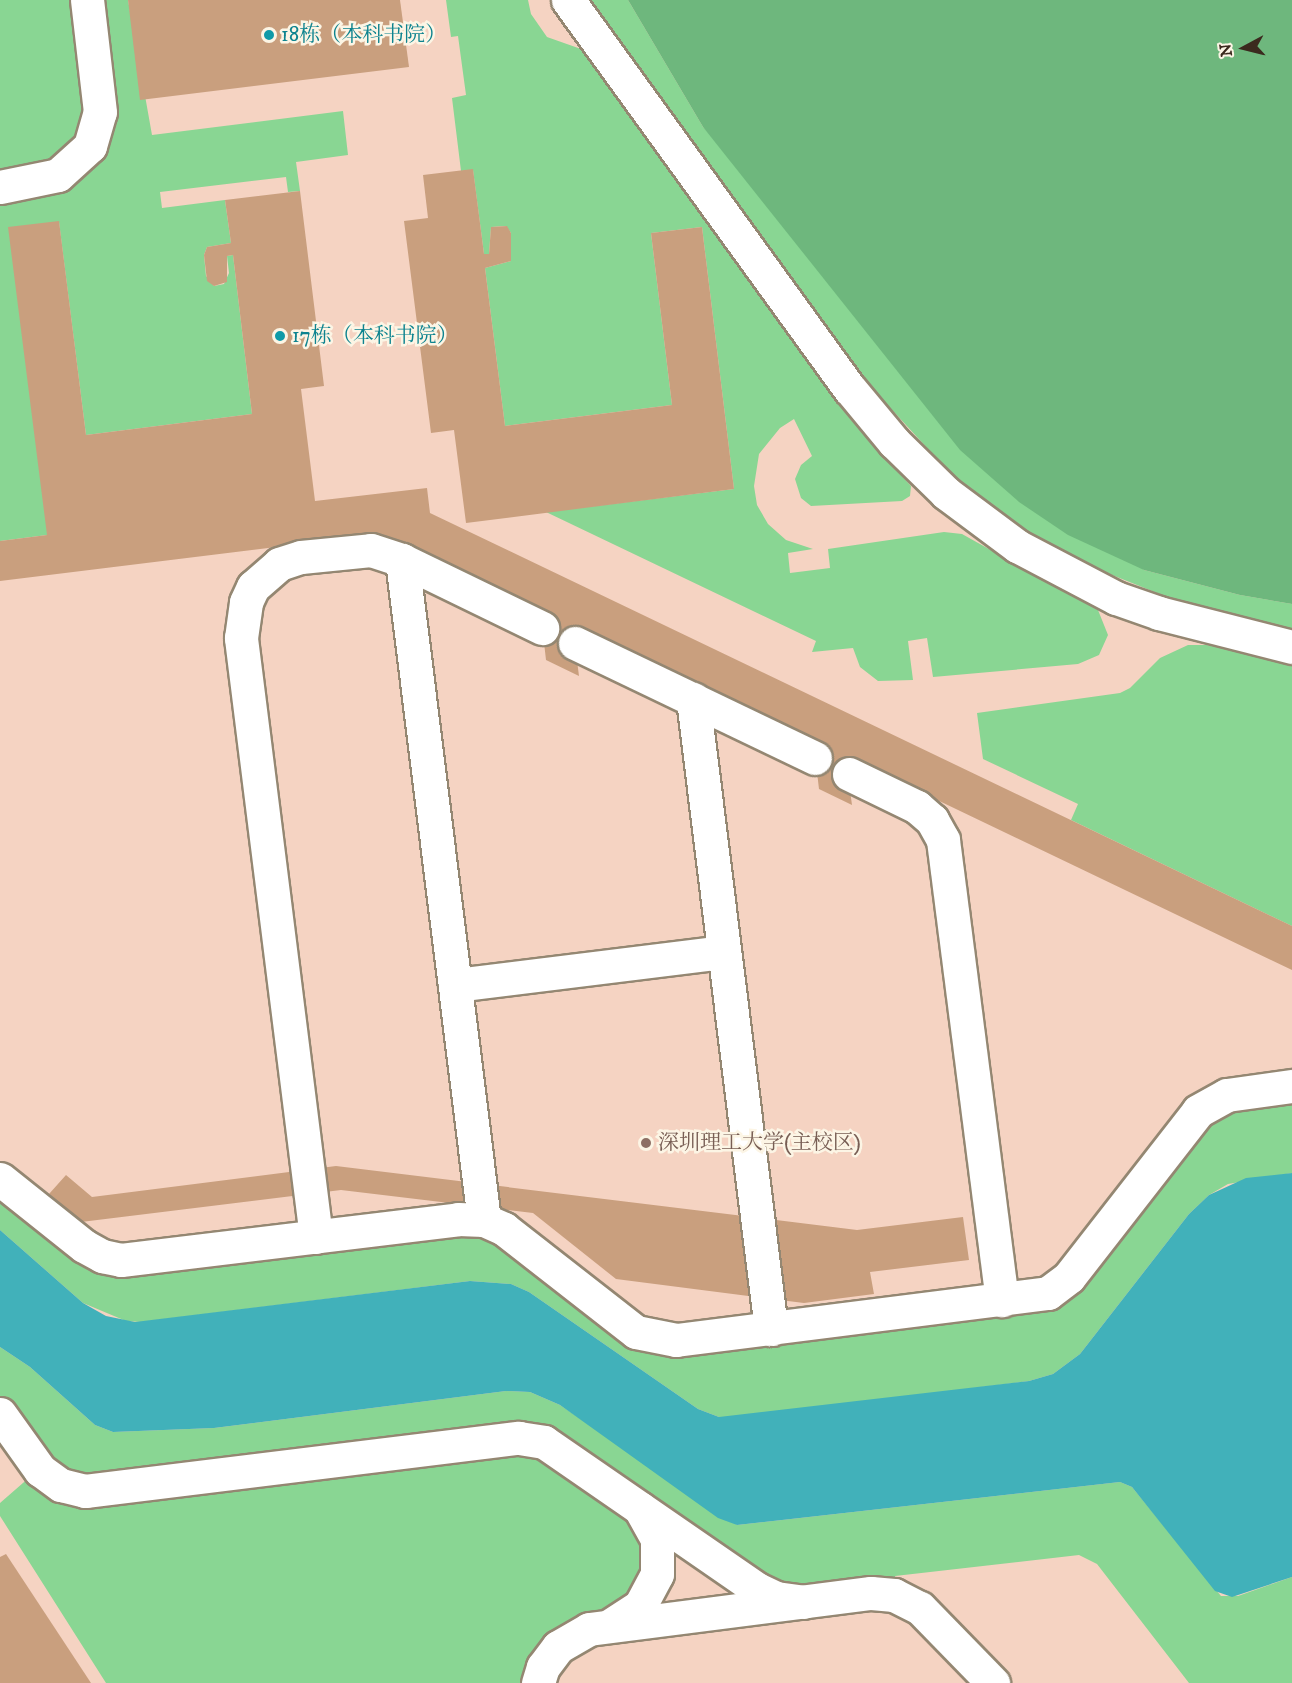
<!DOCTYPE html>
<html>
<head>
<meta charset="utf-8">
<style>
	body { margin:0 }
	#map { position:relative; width:1292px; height:1683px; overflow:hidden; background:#eee4c5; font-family:"IM FELL DW Pica","Noto Serif SC",serif }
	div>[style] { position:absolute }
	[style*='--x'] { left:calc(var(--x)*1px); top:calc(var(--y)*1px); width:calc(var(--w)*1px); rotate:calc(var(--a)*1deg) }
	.built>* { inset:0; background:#f5d3c2 }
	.green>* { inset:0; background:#89d693 }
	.forest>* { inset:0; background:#6eb77d }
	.water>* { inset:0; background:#41b1ba }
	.building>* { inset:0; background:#c99f7e }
	.roads { filter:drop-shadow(2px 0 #948772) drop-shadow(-2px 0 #948772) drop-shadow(0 2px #948772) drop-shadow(0 -2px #948772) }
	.minor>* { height:33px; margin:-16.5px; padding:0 16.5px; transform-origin:16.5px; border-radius:16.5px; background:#fff }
	.dots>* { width:16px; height:16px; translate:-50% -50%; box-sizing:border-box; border:3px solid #fcf5e5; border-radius:50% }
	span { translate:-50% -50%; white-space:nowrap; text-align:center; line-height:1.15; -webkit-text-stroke:5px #fcf5e5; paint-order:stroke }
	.culture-label { font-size:21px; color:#0d838f }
	.left { translate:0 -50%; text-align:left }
	.education-label { font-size:21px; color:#785e54 }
	.north { position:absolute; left:1214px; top:18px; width:60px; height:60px; -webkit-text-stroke:4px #fcf5e5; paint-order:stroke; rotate:263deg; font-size:16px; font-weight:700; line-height:24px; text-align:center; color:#3b2a1e }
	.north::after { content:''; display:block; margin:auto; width:21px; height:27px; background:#3b2a1e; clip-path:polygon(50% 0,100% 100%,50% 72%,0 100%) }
</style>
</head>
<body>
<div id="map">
	<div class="built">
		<div style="clip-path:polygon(0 0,628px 0,703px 127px,1240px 595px,1292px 604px,1292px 1683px,0 1683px)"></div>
	</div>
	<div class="green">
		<div style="clip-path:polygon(0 0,76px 0,89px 115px,65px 159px,0 175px)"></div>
		<div style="clip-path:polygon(97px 0,128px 0,152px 135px,343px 111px,348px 155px,296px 162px,300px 191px,288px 192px,286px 177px,160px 192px,162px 208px,225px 200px,231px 243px,207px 247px,204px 255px,206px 276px,214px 286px,224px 284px,229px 273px,227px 256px,233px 255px,252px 414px,86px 435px,59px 222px,47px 535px,0 541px,0 198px,83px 171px)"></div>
		<div style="clip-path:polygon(446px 0,528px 0,531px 14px,547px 37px,581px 49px,851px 420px,911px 486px,910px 496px,902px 501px,811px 506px,801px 498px,795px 479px,801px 465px,812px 456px,794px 419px,780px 428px,759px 454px,754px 486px,757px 505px,768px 524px,786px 540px,813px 549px,788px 553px,790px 573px,830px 568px,828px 549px,944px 532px,962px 534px,1098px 610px,1108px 635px,1099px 655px,1078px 664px,933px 677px,927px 638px,908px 641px,913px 680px,878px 681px,860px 667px,853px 648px,812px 652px,816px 641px,546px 512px,734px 489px,702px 227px,651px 233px,672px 405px,505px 426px,485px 268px,511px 261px,511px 233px,506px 226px,491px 227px,489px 254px,484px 254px,473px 170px,461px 171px,452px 98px,466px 95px,458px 36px,451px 37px)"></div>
		<div style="clip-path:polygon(590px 0,628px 0,703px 127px,1144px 570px,1240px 595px,1292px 604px,1292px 629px,1172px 599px,1087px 565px,1036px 537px,951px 474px,871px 387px)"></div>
		<div style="clip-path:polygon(1188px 645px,1207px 645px,1292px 665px,1292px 926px,1071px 820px,1078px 804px,983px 759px,977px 713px,1120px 693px,1130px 688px,1160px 658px)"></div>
		<div style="clip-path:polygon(1292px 1096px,1292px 1173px,1228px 1184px,1209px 1195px,1189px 1214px,1080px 1354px,1053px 1374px,1029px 1381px,736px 1418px,719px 1417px,698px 1409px,529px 1292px,511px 1284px,470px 1281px,141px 1322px,126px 1321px,83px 1303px,0 1230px,0 1193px,84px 1258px,479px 1229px,622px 1334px,1032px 1307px,1213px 1113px)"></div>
		<div style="clip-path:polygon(0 1347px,30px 1367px,95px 1425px,113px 1432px,214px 1428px,506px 1391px,530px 1392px,560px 1405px,737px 1525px,1120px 1482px,1132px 1487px,1221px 1596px,1238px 1596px,1292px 1577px,1292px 1683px,1189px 1683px,1097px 1564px,1079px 1555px,895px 1576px,896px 1586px,783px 1590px,571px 1445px,99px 1480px,65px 1476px,0 1400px)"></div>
		<div style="clip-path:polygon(535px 1450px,644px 1531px,641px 1587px,528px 1683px,106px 1683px,0 1516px,0 1503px,31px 1476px,40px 1485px)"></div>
	</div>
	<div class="forest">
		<div style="clip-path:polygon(628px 0,1292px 0,1292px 604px,1240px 595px,1144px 570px,1068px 535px,1019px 502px,960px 450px,703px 127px)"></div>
	</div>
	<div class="water">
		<div style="clip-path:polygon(1292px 1173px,1292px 1577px,1232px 1597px,1215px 1591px,1132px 1487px,1120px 1482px,737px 1525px,718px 1518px,560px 1405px,530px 1392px,506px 1391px,214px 1428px,113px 1432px,95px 1425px,30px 1367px,0 1347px,0 1230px,83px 1303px,106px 1316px,135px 1322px,470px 1281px,511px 1284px,529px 1292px,698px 1409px,719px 1417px,1029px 1381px,1053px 1374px,1080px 1354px,1189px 1214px,1209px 1195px,1246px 1178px)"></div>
	</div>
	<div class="building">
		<div style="clip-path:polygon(128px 0,400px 0,409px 67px,140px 100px)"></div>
		<div style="clip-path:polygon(473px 169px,484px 254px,489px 254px,491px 227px,507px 226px,511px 233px,511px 261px,485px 268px,505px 426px,672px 405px,651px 233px,702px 227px,734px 489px,466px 523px,454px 430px,431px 433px,404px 221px,428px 218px,423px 175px)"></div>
		<div style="clip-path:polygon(300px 191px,324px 386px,301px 389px,315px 501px,427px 488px,430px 513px,1292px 926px,1292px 970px,860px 763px,848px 776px,852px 805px,819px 789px,814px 747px,575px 645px,579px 676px,546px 660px,541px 616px,387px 537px,366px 536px,0 581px,0 541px,47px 535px,8px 227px,59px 221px,86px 435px,252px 414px,233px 255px,227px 256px,227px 282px,214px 286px,207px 281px,204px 255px,207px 247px,231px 243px,225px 200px)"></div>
		<div style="clip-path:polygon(336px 1166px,857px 1230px,963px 1217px,969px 1260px,870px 1272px,874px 1294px,804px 1303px,616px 1279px,533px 1213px,341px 1190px,81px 1222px,49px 1194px,66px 1175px,92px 1197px)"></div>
		<div style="clip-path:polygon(6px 1554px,91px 1683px,0 1683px,0 1557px)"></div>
	</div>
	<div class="roads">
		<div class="minor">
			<div style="--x:568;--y:0;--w:480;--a:54.1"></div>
			<div style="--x:850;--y:389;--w:69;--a:50.3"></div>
			<div style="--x:894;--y:442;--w:73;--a:44.4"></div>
			<div style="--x:946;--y:493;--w:89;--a:36.7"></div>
			<div style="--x:1017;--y:546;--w:112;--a:27.7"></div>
			<div style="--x:1116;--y:598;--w:46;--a:19.2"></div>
			<div style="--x:1159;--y:613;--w:137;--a:14.3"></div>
			<div style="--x:0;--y:187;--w:59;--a:-11.7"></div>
			<div style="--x:58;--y:175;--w:43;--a:-42.2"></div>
			<div style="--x:90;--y:146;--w:35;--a:-74"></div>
			<div style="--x:100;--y:112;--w:113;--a:-96.6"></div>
			<div style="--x:402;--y:560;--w:665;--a:82.92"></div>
			<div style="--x:575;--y:643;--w:266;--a:25.6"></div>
			<div style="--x:693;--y:699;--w:635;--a:82.94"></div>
			<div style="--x:849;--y:774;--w:76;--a:25.9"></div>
			<div style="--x:917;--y:807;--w:20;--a:41"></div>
			<div style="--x:932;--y:820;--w:23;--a:61"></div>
			<div style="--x:943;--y:840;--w:464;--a:82.7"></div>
			<div style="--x:455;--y:985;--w:271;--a:-7"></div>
			<div style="--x:0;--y:1179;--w:107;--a:38.6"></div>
			<div style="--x:84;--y:1246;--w:21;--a:29"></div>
			<div style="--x:102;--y:1256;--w:19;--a:12"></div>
			<div style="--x:121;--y:1260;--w:339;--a:-6.9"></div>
			<div style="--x:458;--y:1219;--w:26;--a:2"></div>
			<div style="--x:484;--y:1220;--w:22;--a:24"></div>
			<div style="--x:504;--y:1229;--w:167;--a:38"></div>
			<div style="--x:636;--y:1332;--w:41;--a:11.3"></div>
			<div style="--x:676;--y:1340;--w:375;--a:-7.2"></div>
			<div style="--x:1048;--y:1293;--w:26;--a:-37"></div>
			<div style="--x:1069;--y:1277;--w:210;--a:-52.1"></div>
			<div style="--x:1198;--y:1111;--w:33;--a:-29"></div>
			<div style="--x:1227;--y:1095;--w:66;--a:-7.9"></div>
			<div style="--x:316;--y:1237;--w:604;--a:-97.14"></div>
			<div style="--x:241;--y:638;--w:36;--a:-82"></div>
			<div style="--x:246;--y:602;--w:17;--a:-65"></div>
			<div style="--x:253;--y:587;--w:35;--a:-41"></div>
			<div style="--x:279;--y:564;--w:23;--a:-18"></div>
			<div style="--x:301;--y:557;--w:70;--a:-5.7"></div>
			<div style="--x:371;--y:550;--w:33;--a:18"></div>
			<div style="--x:402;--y:560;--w:156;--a:25.9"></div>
			<div style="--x:0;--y:1414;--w:69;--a:54.5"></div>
			<div style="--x:40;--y:1470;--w:26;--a:36"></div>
			<div style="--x:61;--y:1485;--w:25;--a:14"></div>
			<div style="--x:85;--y:1491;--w:437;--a:-7"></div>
			<div style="--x:519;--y:1438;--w:25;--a:9"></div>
			<div style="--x:544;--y:1442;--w:259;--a:34.6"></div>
			<div style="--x:757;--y:1589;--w:21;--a:25"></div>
			<div style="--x:776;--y:1598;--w:28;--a:8"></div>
			<div style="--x:612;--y:1624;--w:33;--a:-33"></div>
			<div style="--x:640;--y:1606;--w:36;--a:-62"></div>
			<div style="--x:657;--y:1574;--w:35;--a:-90"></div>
			<div style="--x:657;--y:1539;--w:35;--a:-119"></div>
			<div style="--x:538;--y:1683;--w:17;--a:-73"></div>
			<div style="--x:543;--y:1667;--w:25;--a:-53"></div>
			<div style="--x:558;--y:1647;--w:36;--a:-30"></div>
			<div style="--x:589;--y:1629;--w:284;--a:-7.3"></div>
			<div style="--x:871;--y:1593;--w:23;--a:5"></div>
			<div style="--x:894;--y:1595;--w:29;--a:27"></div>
			<div style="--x:920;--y:1608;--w:105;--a:45.8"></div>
		</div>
	</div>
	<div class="dots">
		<div style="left:269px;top:35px;background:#0f9aa8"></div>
		<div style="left:280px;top:336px;background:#0f9aa8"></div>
		<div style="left:646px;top:1143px;background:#8d6e63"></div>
	</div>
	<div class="culture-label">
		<span class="left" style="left:281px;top:35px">18栋（本科书院）</span>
		<span class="left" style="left:292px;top:336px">17栋（本科书院）</span>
	</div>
	<div class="education-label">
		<span class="left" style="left:658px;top:1143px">深圳理工大学(主校区)</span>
	</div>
	<div class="north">N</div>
</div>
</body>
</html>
